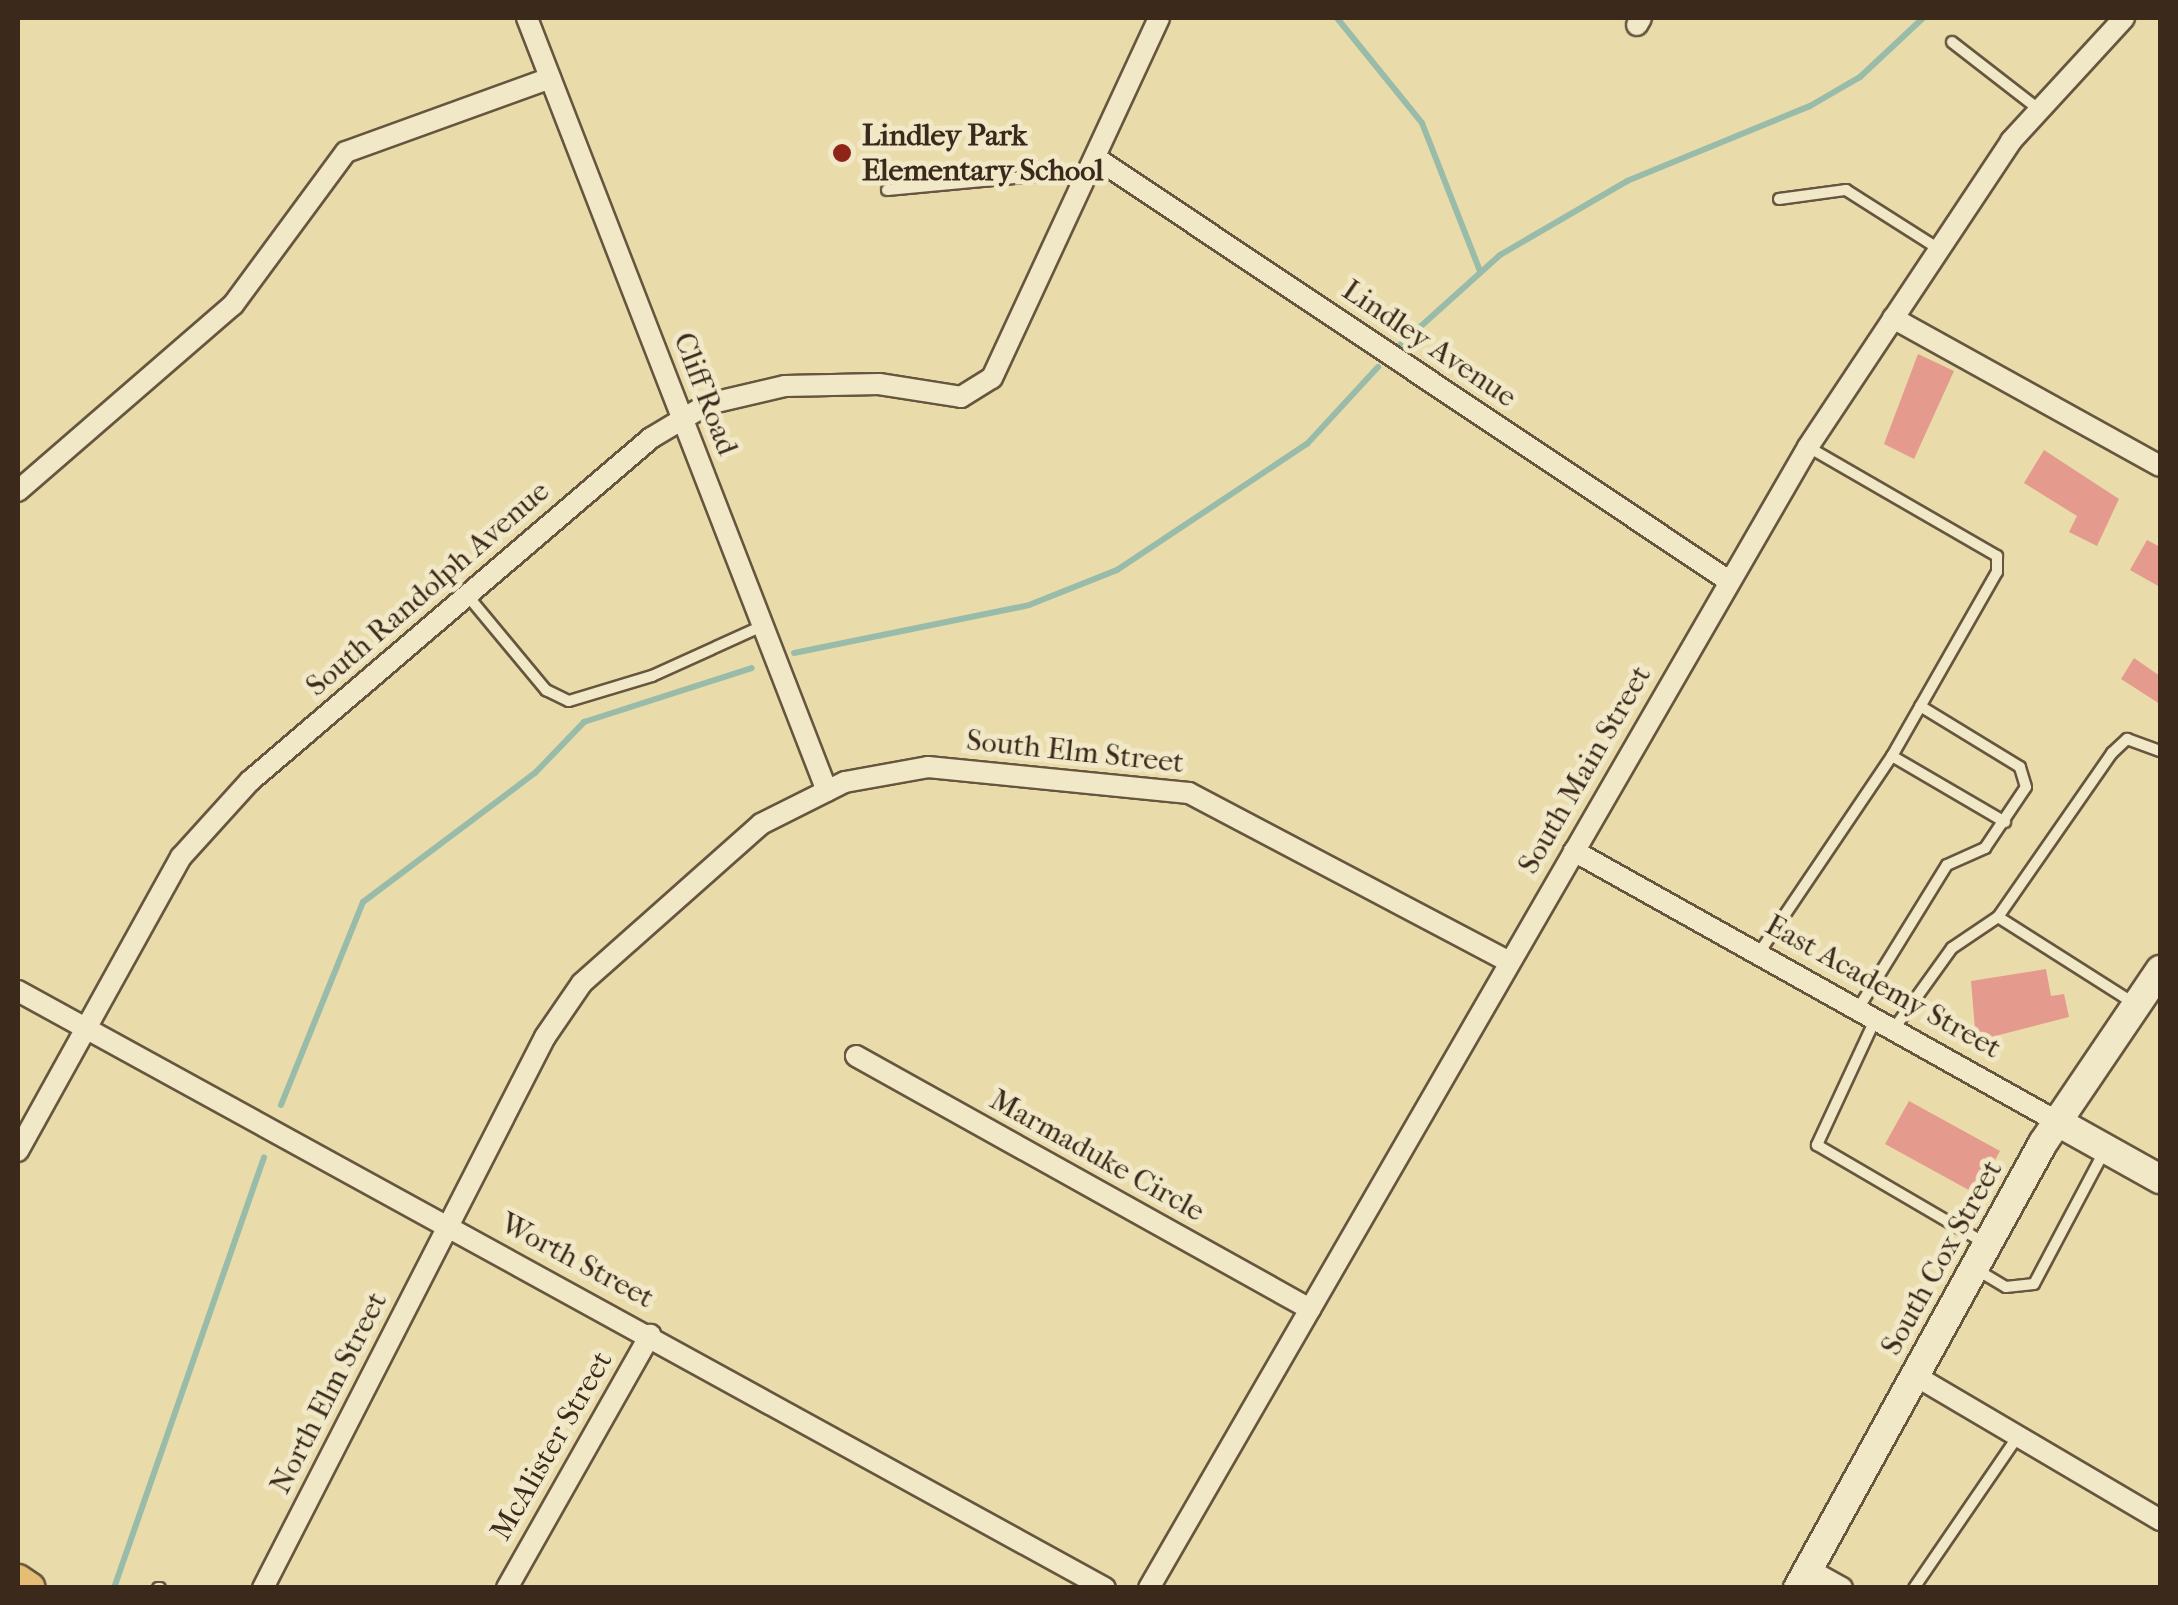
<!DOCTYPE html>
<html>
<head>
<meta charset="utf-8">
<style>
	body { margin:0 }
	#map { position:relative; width:2178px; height:1605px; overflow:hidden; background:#eadcaa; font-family:"IM FELL French Canon",serif }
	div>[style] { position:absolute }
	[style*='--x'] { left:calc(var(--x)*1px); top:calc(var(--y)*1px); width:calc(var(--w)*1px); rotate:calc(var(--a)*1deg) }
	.stream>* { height:6px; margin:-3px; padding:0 3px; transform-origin:3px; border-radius:3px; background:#98bca9 }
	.building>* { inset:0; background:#e49a8c }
	.roads { filter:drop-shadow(2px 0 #67563f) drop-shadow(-2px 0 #67563f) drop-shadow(0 2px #67563f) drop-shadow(0 -2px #67563f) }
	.lane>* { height:10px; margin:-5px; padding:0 5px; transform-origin:5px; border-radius:5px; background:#f1e8c8 }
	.street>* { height:20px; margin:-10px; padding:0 10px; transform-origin:10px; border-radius:10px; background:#f1e8c8 }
	.secondary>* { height:28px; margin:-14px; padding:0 14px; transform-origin:14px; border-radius:14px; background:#f1e8c8 }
	.primary>* { height:30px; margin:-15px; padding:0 15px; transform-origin:15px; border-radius:15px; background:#e5be75 }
	.dots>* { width:28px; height:28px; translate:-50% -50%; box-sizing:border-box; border:5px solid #f1e8c8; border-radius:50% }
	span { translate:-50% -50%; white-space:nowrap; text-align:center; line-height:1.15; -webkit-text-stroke:10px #f1e8c8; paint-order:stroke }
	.poi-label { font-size:30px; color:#3b291b; font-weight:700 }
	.left { translate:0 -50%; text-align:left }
	.street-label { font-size:30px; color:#3b291b }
	.frame { position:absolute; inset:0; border:20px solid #3b291b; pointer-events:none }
</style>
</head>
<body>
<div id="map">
	<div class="stream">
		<div style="--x:1337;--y:18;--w:135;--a:51"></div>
		<div style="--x:1422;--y:123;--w:159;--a:68.6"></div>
		<div style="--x:1400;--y:345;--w:135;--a:-42"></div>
		<div style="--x:1500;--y:255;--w:147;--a:-30.2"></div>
		<div style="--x:1627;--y:181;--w:198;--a:-22.3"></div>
		<div style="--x:1810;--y:106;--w:58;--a:-30.1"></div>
		<div style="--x:1860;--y:77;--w:86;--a:-43.1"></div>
		<div style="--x:794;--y:653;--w:240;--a:-11.5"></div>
		<div style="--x:1029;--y:605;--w:95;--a:-21.7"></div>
		<div style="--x:1117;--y:570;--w:228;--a:-33.6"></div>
		<div style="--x:1307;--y:444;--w:105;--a:-47.3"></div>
		<div style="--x:281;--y:1105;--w:219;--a:-68"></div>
		<div style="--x:363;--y:902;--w:215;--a:-36.9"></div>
		<div style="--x:535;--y:773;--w:71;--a:-46.1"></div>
		<div style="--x:584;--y:722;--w:176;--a:-17.8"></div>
		<div style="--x:114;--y:1588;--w:456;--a:-70.8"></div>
	</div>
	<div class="building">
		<div style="clip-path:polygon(1918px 354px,1954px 371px,1914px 459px,1884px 444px)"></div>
		<div style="clip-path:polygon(2044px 450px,2119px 499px,2097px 546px,2069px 532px,2077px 516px,2024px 483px)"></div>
		<div style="clip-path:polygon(2147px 540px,2160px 547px,2160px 587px,2130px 570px)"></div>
		<div style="clip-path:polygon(2134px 658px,2160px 676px,2160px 704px,2121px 679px)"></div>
		<div style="clip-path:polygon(2046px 969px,2051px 996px,2064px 994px,2069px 1017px,1976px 1041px,1971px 981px)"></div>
		<div style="clip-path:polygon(1909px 1101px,2000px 1151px,1976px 1194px,1885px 1144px)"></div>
	</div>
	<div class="roads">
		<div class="lane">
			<div style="--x:1952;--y:42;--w:108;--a:37.8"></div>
			<div style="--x:887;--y:190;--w:203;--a:-5.4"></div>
			<div style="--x:1779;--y:199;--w:68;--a:-7.7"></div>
			<div style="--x:1846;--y:190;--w:110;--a:32.4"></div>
			<div style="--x:467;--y:595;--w:124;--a:50.3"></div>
			<div style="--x:546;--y:690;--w:25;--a:26"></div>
			<div style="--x:569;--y:701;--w:87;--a:-16.8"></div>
			<div style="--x:652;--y:676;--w:121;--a:-24.4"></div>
			<div style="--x:1892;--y:756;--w:131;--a:30.3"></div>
			<div style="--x:1998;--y:917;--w:162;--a:32.4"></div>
			<div style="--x:1759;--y:953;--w:238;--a:-56"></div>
			<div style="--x:1892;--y:756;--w:212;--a:-60.3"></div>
			<div style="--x:1997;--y:572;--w:16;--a:-90"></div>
			<div style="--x:1997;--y:556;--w:218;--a:-150"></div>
			<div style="--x:1858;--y:1009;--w:169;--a:-58.3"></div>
			<div style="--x:1947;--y:865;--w:42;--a:-24.1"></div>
			<div style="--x:1985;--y:848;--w:73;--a:-56.1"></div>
			<div style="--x:2026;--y:787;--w:21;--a:-107"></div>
			<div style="--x:2020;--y:767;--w:117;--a:-148.6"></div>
			<div style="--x:1875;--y:1020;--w:138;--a:114.9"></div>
			<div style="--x:1817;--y:1145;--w:194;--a:30.3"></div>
			<div style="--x:1893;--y:1030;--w:101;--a:-54.3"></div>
			<div style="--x:1952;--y:948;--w:55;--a:-34"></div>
			<div style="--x:1998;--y:917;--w:200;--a:-55.2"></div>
			<div style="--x:2112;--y:753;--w:21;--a:-43"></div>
			<div style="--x:2127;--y:739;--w:35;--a:20"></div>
			<div style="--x:1974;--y:1268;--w:37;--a:31"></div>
			<div style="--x:2006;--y:1287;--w:28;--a:-6"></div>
			<div style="--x:2034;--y:1284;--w:152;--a:-62.1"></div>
			<div style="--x:158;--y:1588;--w:2;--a:0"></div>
			<div style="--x:1914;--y:1588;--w:184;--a:-55.6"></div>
		</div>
		<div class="street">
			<div style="--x:527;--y:18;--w:829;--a:68.79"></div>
			<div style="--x:1637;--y:25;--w:8;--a:-60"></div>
			<div style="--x:1096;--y:158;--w:761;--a:33.75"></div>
			<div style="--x:1893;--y:318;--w:305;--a:29"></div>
			<div style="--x:18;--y:491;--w:284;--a:-40.9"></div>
			<div style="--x:233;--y:305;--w:190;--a:-53.6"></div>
			<div style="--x:346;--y:152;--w:217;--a:-19.9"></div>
			<div style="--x:1574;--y:851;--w:555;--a:29.25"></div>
			<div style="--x:18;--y:991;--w:1240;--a:28.78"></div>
			<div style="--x:856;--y:1056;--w:520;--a:29.13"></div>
			<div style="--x:18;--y:1151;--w:336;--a:-61"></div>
			<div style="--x:181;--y:857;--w:103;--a:-47.8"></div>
			<div style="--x:250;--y:781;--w:528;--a:-40.54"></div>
			<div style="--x:651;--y:438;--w:66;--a:-30.8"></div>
			<div style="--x:708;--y:404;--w:79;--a:-13.2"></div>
			<div style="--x:785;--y:386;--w:94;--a:-1.2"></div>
			<div style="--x:879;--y:384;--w:83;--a:9"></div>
			<div style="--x:961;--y:397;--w:36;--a:-32"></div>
			<div style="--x:992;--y:378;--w:397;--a:-65.1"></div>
			<div style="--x:1914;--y:1375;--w:286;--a:30.5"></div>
			<div style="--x:1808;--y:1569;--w:39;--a:29"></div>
			<div style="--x:263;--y:1588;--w:619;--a:-62.9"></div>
			<div style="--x:545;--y:1037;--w:65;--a:-55.6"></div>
			<div style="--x:582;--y:983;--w:239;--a:-41.6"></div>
			<div style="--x:761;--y:824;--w:94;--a:-26.6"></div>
			<div style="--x:845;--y:782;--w:84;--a:-10.2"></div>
			<div style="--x:928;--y:767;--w:262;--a:5.7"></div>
			<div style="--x:1189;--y:793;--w:362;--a:27.8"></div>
			<div style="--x:507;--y:1588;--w:291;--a:-60.5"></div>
			<div style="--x:1149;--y:1588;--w:1318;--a:-59.99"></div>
			<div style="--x:1808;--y:447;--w:367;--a:-56.4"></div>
			<div style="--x:2011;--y:141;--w:167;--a:-47.4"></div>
		</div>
		<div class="secondary">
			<div style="--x:2058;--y:1122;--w:117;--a:29.2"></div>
			<div style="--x:1798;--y:1588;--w:508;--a:-61.16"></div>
			<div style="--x:2043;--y:1143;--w:209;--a:-55.9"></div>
		</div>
		<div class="primary">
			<div style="--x:18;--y:1580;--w:14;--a:34"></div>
		</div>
	</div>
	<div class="dots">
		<div style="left:842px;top:153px;background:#8f2418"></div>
	</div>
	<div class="poi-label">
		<span class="left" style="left:862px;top:153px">Lindley Park<br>Elementary School</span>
	</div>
	<div class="street-label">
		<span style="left:1429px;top:344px;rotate:34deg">Lindley Avenue</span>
		<span style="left:705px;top:394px;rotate:69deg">Cliff Road</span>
		<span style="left:428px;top:589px;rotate:-41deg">South Randolph Avenue</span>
		<span style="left:1075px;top:752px;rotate:6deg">South Elm Street</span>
		<span style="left:1585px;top:770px;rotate:-60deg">South Main Street</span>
		<span style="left:1883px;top:987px;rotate:29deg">East Academy Street</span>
		<span style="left:1097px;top:1156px;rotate:29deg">Marmaduke Circle</span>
		<span style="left:1942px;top:1258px;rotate:-61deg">South Cox Street</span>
		<span style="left:577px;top:1261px;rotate:28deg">Worth Street</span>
		<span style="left:329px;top:1393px;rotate:-63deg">North Elm Street</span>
		<span style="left:552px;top:1446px;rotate:-60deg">McAlister Street</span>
	</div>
	<div class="frame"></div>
</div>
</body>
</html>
